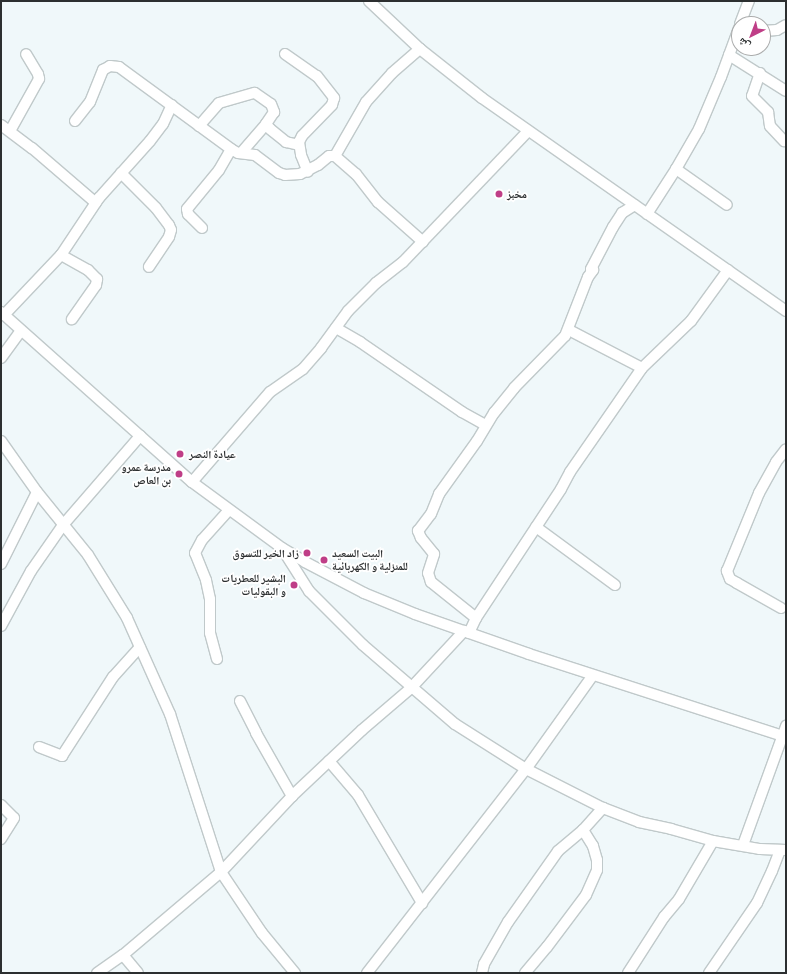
<!DOCTYPE html>
<html>
<head>
<meta charset="utf-8">
<style>
	body { margin:0 }
	#map { position:relative; width:787px; height:974px; overflow:hidden; background:#f0f8fa; font-family:Commissioner,"Noto Naskh Arabic",sans-serif }
	div>[style] { position:absolute }
	[style*='--x'] { left:calc(var(--x)*1px); top:calc(var(--y)*1px); width:calc(var(--w)*1px); rotate:calc(var(--a)*1deg) }
	.roads { filter:drop-shadow(1px 0 #c0c9ca) drop-shadow(-1px 0 #c0c9ca) drop-shadow(0 1px #c0c9ca) drop-shadow(0 -1px #c0c9ca) }
	.minor>* { height:10px; margin:-5px; padding:0 5px; transform-origin:5px; border-radius:5px; background:#fff }
	.dots>* { width:11px; height:11px; translate:-50% -50%; box-sizing:border-box; border:2px solid #fff; border-radius:50% }
	span { translate:-50% -50%; white-space:nowrap; text-align:center; line-height:1.15; -webkit-text-stroke:3.5px #fff; paint-order:stroke }
	.poi-label { font-size:11px; color:#2c2f30; font-weight:700 }
	.left { translate:0 -50%; text-align:left }
	.right { translate:-100% -50%; text-align:right }
	.frame { position:absolute; inset:0; border:2px solid #2c2f30; pointer-events:none }
	.north { position:absolute; left:731px; top:16px; width:40px; height:40px; box-sizing:border-box; background:#fff; border:1px solid #abacac; border-radius:50%; rotate:222deg; font-size:11px; font-weight:700; line-height:16px; text-align:center; color:#2c2f30 }
	.north::after { content:''; display:block; margin:auto; width:14px; height:18px; background:#bf3e87; clip-path:polygon(50% 0,100% 100%,50% 72%,0 100%) }
</style>
</head>
<body>
<div id="map">
	<div class="roads">
		<div class="minor">
			<div style="--x:369;--y:1;--w:70;--a:43.3"></div>
			<div style="--x:420;--y:49;--w:79;--a:38.3"></div>
			<div style="--x:482;--y:98;--w:371;--a:35"></div>
			<div style="--x:740;--y:24;--w:25;--a:-69"></div>
			<div style="--x:763;--y:31;--w:14;--a:-4"></div>
			<div style="--x:777;--y:30;--w:10;--a:-29"></div>
			<div style="--x:285;--y:54;--w:39;--a:35"></div>
			<div style="--x:317;--y:76;--w:28;--a:52"></div>
			<div style="--x:334;--y:98;--w:7;--a:106"></div>
			<div style="--x:332;--y:105;--w:43;--a:134.1"></div>
			<div style="--x:302;--y:136;--w:7;--a:117"></div>
			<div style="--x:299;--y:142;--w:13;--a:81"></div>
			<div style="--x:301;--y:155;--w:18;--a:68"></div>
			<div style="--x:729;--y:55;--w:67;--a:32.3"></div>
			<div style="--x:760;--y:73;--w:24;--a:109"></div>
			<div style="--x:752;--y:96;--w:23;--a:45"></div>
			<div style="--x:768;--y:112;--w:14;--a:82"></div>
			<div style="--x:770;--y:126;--w:21;--a:47"></div>
			<div style="--x:75;--y:121;--w:24;--a:-52"></div>
			<div style="--x:90;--y:102;--w:35;--a:-68"></div>
			<div style="--x:103;--y:70;--w:8;--a:-30"></div>
			<div style="--x:110;--y:66;--w:9;--a:6"></div>
			<div style="--x:119;--y:67;--w:139;--a:36.2"></div>
			<div style="--x:231;--y:149;--w:8;--a:30"></div>
			<div style="--x:238;--y:153;--w:17;--a:7"></div>
			<div style="--x:255;--y:155;--w:30;--a:37"></div>
			<div style="--x:279;--y:173;--w:6;--a:18"></div>
			<div style="--x:285;--y:175;--w:15;--a:-4"></div>
			<div style="--x:300;--y:174;--w:20;--a:-27"></div>
			<div style="--x:318;--y:165;--w:14;--a:-39"></div>
			<div style="--x:329;--y:156;--w:6;--a:0"></div>
			<div style="--x:335;--y:156;--w:28;--a:41"></div>
			<div style="--x:356;--y:174;--w:36;--a:52"></div>
			<div style="--x:378;--y:202;--w:60;--a:41.6"></div>
			<div style="--x:1;--y:125;--w:39;--a:37"></div>
			<div style="--x:32;--y:148;--w:84;--a:40.7"></div>
			<div style="--x:199;--y:126;--w:30;--a:-49"></div>
			<div style="--x:219;--y:103;--w:37;--a:-16"></div>
			<div style="--x:255;--y:93;--w:19;--a:35"></div>
			<div style="--x:271;--y:104;--w:9;--a:69"></div>
			<div style="--x:274;--y:112;--w:14;--a:124"></div>
			<div style="--x:266;--y:124;--w:6;--a:51"></div>
			<div style="--x:270;--y:129;--w:21;--a:39"></div>
			<div style="--x:286;--y:142;--w:13;--a:13"></div>
			<div style="--x:10;--y:131;--w:60;--a:-60.9"></div>
			<div style="--x:39;--y:79;--w:5;--a:-101"></div>
			<div style="--x:38;--y:74;--w:23;--a:-121"></div>
			<div style="--x:241;--y:153;--w:38;--a:-49"></div>
			<div style="--x:335;--y:156;--w:62;--a:-60.1"></div>
			<div style="--x:366;--y:102;--w:39;--a:-48"></div>
			<div style="--x:392;--y:73;--w:37;--a:-41"></div>
			<div style="--x:676;--y:169;--w:62;--a:35.2"></div>
			<div style="--x:121;--y:173;--w:49;--a:45"></div>
			<div style="--x:156;--y:208;--w:21;--a:53"></div>
			<div style="--x:169;--y:225;--w:5;--a:68"></div>
			<div style="--x:171;--y:230;--w:7;--a:106"></div>
			<div style="--x:169;--y:237;--w:36;--a:124"></div>
			<div style="--x:647;--y:214;--w:54;--a:-57.2"></div>
			<div style="--x:676;--y:169;--w:46;--a:-60.1"></div>
			<div style="--x:699;--y:129;--w:56;--a:-67.1"></div>
			<div style="--x:721;--y:77;--w:52;--a:-69.8"></div>
			<div style="--x:202;--y:228;--w:20;--a:-135"></div>
			<div style="--x:188;--y:214;--w:5;--a:-101"></div>
			<div style="--x:187;--y:209;--w:50;--a:-50.6"></div>
			<div style="--x:219;--y:170;--w:24;--a:-60"></div>
			<div style="--x:61;--y:255;--w:31;--a:29"></div>
			<div style="--x:88;--y:270;--w:13;--a:45"></div>
			<div style="--x:97;--y:279;--w:6;--a:99"></div>
			<div style="--x:96;--y:285;--w:42;--a:125.2"></div>
			<div style="--x:1;--y:312;--w:256;--a:41.7"></div>
			<div style="--x:192;--y:482;--w:112;--a:36.3"></div>
			<div style="--x:282;--y:548;--w:27;--a:31"></div>
			<div style="--x:305;--y:562;--w:67;--a:27.7"></div>
			<div style="--x:364;--y:593;--w:55;--a:22.4"></div>
			<div style="--x:415;--y:614;--w:121;--a:19.3"></div>
			<div style="--x:529;--y:654;--w:270;--a:17.9"></div>
			<div style="--x:4;--y:315;--w:83;--a:-46.5"></div>
			<div style="--x:61;--y:255;--w:69;--a:-56.3"></div>
			<div style="--x:99;--y:198;--w:76;--a:-48.2"></div>
			<div style="--x:150;--y:141;--w:21;--a:-53"></div>
			<div style="--x:163;--y:124;--w:21;--a:-65"></div>
			<div style="--x:336;--y:328;--w:28;--a:30"></div>
			<div style="--x:360;--y:342;--w:124;--a:34.5"></div>
			<div style="--x:462;--y:412;--w:26;--a:29"></div>
			<div style="--x:569;--y:330;--w:82;--a:27.5"></div>
			<div style="--x:1;--y:358;--w:34;--a:-54"></div>
			<div style="--x:1;--y:441;--w:62;--a:54.8"></div>
			<div style="--x:37;--y:492;--w:81;--a:51"></div>
			<div style="--x:88;--y:555;--w:74;--a:58.2"></div>
			<div style="--x:127;--y:618;--w:105;--a:65.9"></div>
			<div style="--x:170;--y:714;--w:166;--a:72.1"></div>
			<div style="--x:221;--y:872;--w:73;--a:56.1"></div>
			<div style="--x:262;--y:933;--w:52;--a:50.5"></div>
			<div style="--x:192;--y:482;--w:119;--a:-49.1"></div>
			<div style="--x:270;--y:392;--w:40;--a:-34.9"></div>
			<div style="--x:303;--y:369;--w:28;--a:-49"></div>
			<div style="--x:321;--y:348;--w:46;--a:-53.9"></div>
			<div style="--x:348;--y:311;--w:40;--a:-45"></div>
			<div style="--x:376;--y:283;--w:34;--a:-38"></div>
			<div style="--x:403;--y:262;--w:181;--a:-46.3"></div>
			<div style="--x:536;--y:527;--w:98;--a:36.3"></div>
			<div style="--x:283;--y:550;--w:49;--a:57.6"></div>
			<div style="--x:309;--y:591;--w:76;--a:45"></div>
			<div style="--x:363;--y:645;--w:121;--a:40.7"></div>
			<div style="--x:455;--y:724;--w:84;--a:32.4"></div>
			<div style="--x:526;--y:769;--w:86;--a:26.9"></div>
			<div style="--x:603;--y:808;--w:39;--a:21"></div>
			<div style="--x:639;--y:822;--w:33;--a:12"></div>
			<div style="--x:671;--y:829;--w:44;--a:15.9"></div>
			<div style="--x:713;--y:841;--w:48;--a:9.7"></div>
			<div style="--x:760;--y:849;--w:26;--a:2"></div>
			<div style="--x:1;--y:564;--w:80;--a:-63.4"></div>
			<div style="--x:781;--y:608;--w:51;--a:-150.4"></div>
			<div style="--x:737;--y:583;--w:8;--a:-150"></div>
			<div style="--x:730;--y:579;--w:9;--a:-111"></div>
			<div style="--x:727;--y:571;--w:84;--a:-67.7"></div>
			<div style="--x:759;--y:493;--w:35;--a:-61"></div>
			<div style="--x:776;--y:462;--w:16;--a:-52"></div>
			<div style="--x:476;--y:618;--w:58;--a:-141.3"></div>
			<div style="--x:431;--y:582;--w:9;--a:-108"></div>
			<div style="--x:428;--y:573;--w:20;--a:-72"></div>
			<div style="--x:434;--y:554;--w:21;--a:-129"></div>
			<div style="--x:421;--y:538;--w:8;--a:-113"></div>
			<div style="--x:418;--y:531;--w:21;--a:-53"></div>
			<div style="--x:431;--y:514;--w:22;--a:-68"></div>
			<div style="--x:439;--y:494;--w:65;--a:-54.4"></div>
			<div style="--x:477;--y:441;--w:33;--a:-59"></div>
			<div style="--x:494;--y:413;--w:32;--a:-51"></div>
			<div style="--x:514;--y:388;--w:73;--a:-45.6"></div>
			<div style="--x:565;--y:336;--w:63;--a:-68.7"></div>
			<div style="--x:588;--y:277;--w:9;--a:-54"></div>
			<div style="--x:593;--y:270;--w:2;--a:-153"></div>
			<div style="--x:591;--y:269;--w:47;--a:-62.4"></div>
			<div style="--x:613;--y:227;--w:17;--a:-57"></div>
			<div style="--x:622;--y:213;--w:15;--a:-32"></div>
			<div style="--x:1;--y:626;--w:63;--a:-61.4"></div>
			<div style="--x:31;--y:571;--w:56;--a:-55.2"></div>
			<div style="--x:63;--y:525;--w:118;--a:-49.1"></div>
			<div style="--x:469;--y:633;--w:17;--a:-65"></div>
			<div style="--x:476;--y:618;--w:154;--a:-56.6"></div>
			<div style="--x:561;--y:489;--w:19;--a:-62"></div>
			<div style="--x:570;--y:472;--w:126;--a:-55.3"></div>
			<div style="--x:642;--y:368;--w:68;--a:-43.8"></div>
			<div style="--x:691;--y:321;--w:63;--a:-54"></div>
			<div style="--x:217;--y:659;--w:27;--a:-105"></div>
			<div style="--x:210;--y:633;--w:34;--a:-90"></div>
			<div style="--x:210;--y:599;--w:19;--a:-102"></div>
			<div style="--x:206;--y:580;--w:29;--a:-112"></div>
			<div style="--x:195;--y:553;--w:15;--a:-62"></div>
			<div style="--x:202;--y:540;--w:40;--a:-48"></div>
			<div style="--x:240;--y:701;--w:36;--a:63"></div>
			<div style="--x:256;--y:733;--w:73;--a:60.3"></div>
			<div style="--x:39;--y:747;--w:25;--a:21"></div>
			<div style="--x:62;--y:756;--w:94;--a:-57.2"></div>
			<div style="--x:113;--y:677;--w:40;--a:-48"></div>
			<div style="--x:329;--y:761;--w:45;--a:49.5"></div>
			<div style="--x:358;--y:795;--w:126;--a:59.3"></div>
			<div style="--x:1;--y:805;--w:18;--a:45"></div>
			<div style="--x:14;--y:818;--w:25;--a:122"></div>
			<div style="--x:743;--y:845;--w:127;--a:-70.1"></div>
			<div style="--x:123;--y:955;--w:23;--a:50"></div>
			<div style="--x:97;--y:973;--w:32;--a:-35"></div>
			<div style="--x:123;--y:955;--w:128;--a:-40.3"></div>
			<div style="--x:221;--y:872;--w:104;--a:-46.9"></div>
			<div style="--x:292;--y:796;--w:96;--a:-43.3"></div>
			<div style="--x:362;--y:730;--w:65;--a:-40.6"></div>
			<div style="--x:411;--y:688;--w:78;--a:-47.1"></div>
			<div style="--x:367;--y:973;--w:259;--a:-52.1"></div>
			<div style="--x:526;--y:769;--w:115;--a:-54.5"></div>
			<div style="--x:482;--y:973;--w:9;--a:-77"></div>
			<div style="--x:484;--y:964;--w:48;--a:-60.3"></div>
			<div style="--x:508;--y:922;--w:87;--a:-54.8"></div>
			<div style="--x:558;--y:851;--w:33;--a:-40"></div>
			<div style="--x:583;--y:830;--w:30;--a:-48"></div>
			<div style="--x:525;--y:973;--w:34;--a:-50"></div>
			<div style="--x:547;--y:947;--w:65;--a:-53.1"></div>
			<div style="--x:586;--y:895;--w:27;--a:-66"></div>
			<div style="--x:597;--y:870;--w:10;--a:-90"></div>
			<div style="--x:597;--y:860;--w:15;--a:-106"></div>
			<div style="--x:593;--y:846;--w:19;--a:-122"></div>
			<div style="--x:628;--y:973;--w:67;--a:-57.3"></div>
			<div style="--x:664;--y:917;--w:23;--a:-50"></div>
			<div style="--x:679;--y:899;--w:67;--a:-59.6"></div>
			<div style="--x:709;--y:973;--w:85;--a:-55.6"></div>
			<div style="--x:757;--y:903;--w:35;--a:-65"></div>
			<div style="--x:772;--y:871;--w:22;--a:-69"></div>
		</div>
	</div>
	<div class="dots">
		<div style="left:499px;top:194px;background:#bf3e87"></div>
		<div style="left:180px;top:454px;background:#bf3e87"></div>
		<div style="left:179px;top:474px;background:#bf3e87"></div>
		<div style="left:307px;top:553px;background:#bf3e87"></div>
		<div style="left:324px;top:560px;background:#bf3e87"></div>
		<div style="left:294px;top:585px;background:#bf3e87"></div>
	</div>
	<div class="poi-label">
		<span class="left" style="left:507px;top:194px">مخبز</span>
		<span class="left" style="left:189px;top:454px">عيادة النصر</span>
		<span class="right" style="left:171px;top:474px">مدرسة عمرو<br>بن العاص</span>
		<span class="right" style="left:299px;top:553px">زاد الخير للتسوق</span>
		<span class="left" style="left:332px;top:560px">البيت السعيد<br>للمنزلية و الكهربائية</span>
		<span class="right" style="left:286px;top:585px">البشير للعطريات<br>و البقوليات</span>
	</div>
	<div class="frame"></div>
	<div class="north">ش</div>
</div>
</body>
</html>
